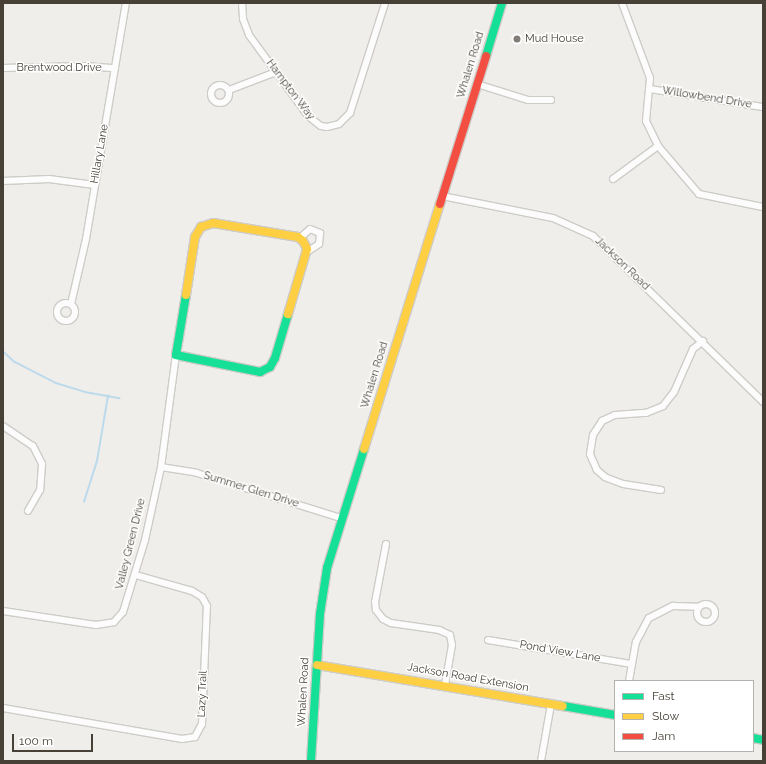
<!DOCTYPE html>
<style>
body{margin:0}
#map{position:relative;width:766px;height:764px;overflow:hidden;background:#f0eeeb;font-family:Raleway,sans-serif}
div>[style]{position:absolute}
.stream>*{height:1.5px;margin:-0.75px;padding:0 0.75px;transform-origin:0.75px;border-radius:0.75px;background:#bddaec}
.roads{filter:drop-shadow(1px 0 #ceccc8) drop-shadow(-1px 0 #ceccc8) drop-shadow(0 1px #ceccc8) drop-shadow(0 -1px #ceccc8)}
.street>*{height:6px;margin:-3px;padding:0 3px;transform-origin:3px;border-radius:3px;background:#fdfcfc}
.street>.ring{margin:-3px;padding:0;box-sizing:content-box;background:none;border:6px solid #fdfcfc;border-radius:50%}
.fast>*{height:8px;margin:-4px;padding:0 4px;transform-origin:4px;border-radius:4px;background:#16e098}
.slow>*{height:8px;margin:-4px;padding:0 4px;transform-origin:4px;border-radius:4px;background:#ffcf43}
.jam>*{height:8px;margin:-4px;padding:0 4px;transform-origin:4px;border-radius:4px;background:#f24e42}
.dots>*{width:11px;height:11px;translate:-50% -50%;box-sizing:border-box;border:2px solid #fff;border-radius:50%}
span{translate:-50% -50%;white-space:nowrap;text-align:center;line-height:1.15;-webkit-text-stroke:3px #fff;paint-order:stroke}
.poi-label{font-size:11px;color:#464037}
.left{translate:0 -50%;text-align:left}
.street-label{font-size:11px;color:#464037}
.frame{position:absolute;inset:0;border:4px solid #464037;pointer-events:none}
.legend{position:absolute;left:614px;top:680px;width:140px;height:72px;box-sizing:border-box;background:#fff;border:1px solid #b5b3af;margin:0;padding:5px 7px;list-style:none;font-size:12px;color:#464037}
.legend li{display:flex;align-items:center;gap:8px;height:20px}
.legend b{width:20px;border:1px solid #b5b3af}
.scale{position:absolute;left:12px;top:734px;width:81px;height:18px;box-sizing:border-box;border:2px solid #464037;border-top:0;padding-left:5px;font-size:12px;line-height:14px;white-space:nowrap;color:#464037;-webkit-text-stroke:3px #fff;paint-order:stroke}
</style>
<div id="map">
<div class="stream">
<div style="left:3px;top:351px;width:16px;rotate:43deg"></div>
<div style="left:15px;top:362px;width:46px;rotate:27.1deg"></div>
<div style="left:56px;top:383px;width:30px;rotate:17deg"></div>
<div style="left:85px;top:392px;width:35px;rotate:10deg"></div>
<div style="left:84px;top:502px;width:43px;rotate:-72.4deg"></div>
<div style="left:97px;top:461px;width:66px;rotate:-80.4deg"></div>
</div>
<div class="roads">
<div class="street">
<div style="left:242px;top:3px;width:16px;rotate:86deg"></div>
<div style="left:243px;top:19px;width:17px;rotate:69deg"></div>
<div style="left:249px;top:35px;width:100px;rotate:53.9deg"></div>
<div style="left:308px;top:116px;width:16px;rotate:38deg"></div>
<div style="left:321px;top:126px;width:6px;rotate:9deg"></div>
<div style="left:327px;top:127px;width:12px;rotate:-14deg"></div>
<div style="left:339px;top:124px;width:16px;rotate:-45deg"></div>
<div style="left:350px;top:113px;width:115px;rotate:-72.3deg"></div>
<div style="left:622px;top:3px;width:80px;rotate:69.5deg"></div>
<div style="left:650px;top:78px;width:43px;rotate:95.3deg"></div>
<div style="left:646px;top:121px;width:28px;rotate:64deg"></div>
<div style="left:658px;top:146px;width:63px;rotate:49.5deg"></div>
<div style="left:699px;top:194px;width:65px;rotate:11.5deg"></div>
<div style="left:3px;top:68px;width:81px;rotate:-1.4deg"></div>
<div style="left:84px;top:66px;width:31px;rotate:4deg"></div>
<div style="left:477px;top:84px;width:53px;rotate:17.4deg"></div>
<div style="left:528px;top:100px;width:23px"></div>
<div class="ring" style="left:211px;top:85px;width:12px;height:12px"></div>
<div style="left:650px;top:89px;width:114px;rotate:9.1deg"></div>
<div style="left:229px;top:90px;width:50px;rotate:-21deg"></div>
<div style="left:613px;top:179px;width:56px;rotate:-36.3deg"></div>
<div style="left:3px;top:181px;width:46px;rotate:-2.5deg"></div>
<div style="left:49px;top:179px;width:46px;rotate:7.4deg"></div>
<div style="left:442px;top:196px;width:113px;rotate:11.2deg"></div>
<div style="left:553px;top:218px;width:44px;rotate:24.2deg"></div>
<div style="left:593px;top:236px;width:238px;rotate:44.3deg"></div>
<div style="left:300px;top:238px;width:13px;rotate:-42deg"></div>
<div style="left:310px;top:229px;width:11px;rotate:22deg"></div>
<div style="left:320px;top:233px;width:11px;rotate:95deg"></div>
<div style="left:319px;top:244px;width:14px;rotate:146deg"></div>
<div class="ring" style="left:57px;top:303px;width:12px;height:12px"></div>
<div style="left:71px;top:304px;width:67px;rotate:-77deg"></div>
<div style="left:86px;top:239px;width:239px;rotate:-80.4deg"></div>
<div style="left:3px;top:426px;width:36px;rotate:34deg"></div>
<div style="left:33px;top:446px;width:20px;rotate:63deg"></div>
<div style="left:42px;top:464px;width:26px;rotate:94deg"></div>
<div style="left:40px;top:490px;width:24px;rotate:120deg"></div>
<div style="left:161px;top:467px;width:36px;rotate:9deg"></div>
<div style="left:197px;top:473px;width:151px;rotate:17.4deg"></div>
<div style="left:661px;top:490px;width:38px;rotate:-171deg"></div>
<div style="left:623px;top:484px;width:19px;rotate:-159deg"></div>
<div style="left:605px;top:477px;width:11px;rotate:-139deg"></div>
<div style="left:597px;top:470px;width:17px;rotate:-114deg"></div>
<div style="left:590px;top:454px;width:19px;rotate:-81deg"></div>
<div style="left:593px;top:435px;width:17px;rotate:-57deg"></div>
<div style="left:602px;top:421px;width:14px;rotate:-25deg"></div>
<div style="left:615px;top:415px;width:31px;rotate:-4deg"></div>
<div style="left:646px;top:413px;width:18px;rotate:-22deg"></div>
<div style="left:663px;top:406px;width:18px;rotate:-52deg"></div>
<div style="left:674px;top:392px;width:47px;rotate:-66.2deg"></div>
<div style="left:693px;top:349px;width:13px;rotate:-39deg"></div>
<div style="left:386px;top:544px;width:59px;rotate:100.7deg"></div>
<div style="left:375px;top:602px;width:8px;rotate:83deg"></div>
<div style="left:376px;top:610px;width:11px;rotate:52deg"></div>
<div style="left:383px;top:619px;width:9px;rotate:27deg"></div>
<div style="left:391px;top:623px;width:49px;rotate:8.3deg"></div>
<div style="left:439px;top:630px;width:12px;rotate:24deg"></div>
<div style="left:450px;top:635px;width:10px;rotate:79deg"></div>
<div style="left:452px;top:645px;width:41px;rotate:99.9deg"></div>
<div class="ring" style="left:697px;top:604px;width:12px;height:12px"></div>
<div style="left:3px;top:611px;width:94px;rotate:8.6deg"></div>
<div style="left:96px;top:625px;width:18px;rotate:-9deg"></div>
<div style="left:114px;top:622px;width:13px;rotate:-48deg"></div>
<div style="left:123px;top:612px;width:75px;rotate:-73deg"></div>
<div style="left:145px;top:540px;width:75px;rotate:-77.6deg"></div>
<div style="left:161px;top:467px;width:113px;rotate:-82.4deg"></div>
<div style="left:488px;top:640px;width:146px;rotate:9.5deg"></div>
<div style="left:629px;top:681px;width:40px;rotate:-80deg"></div>
<div style="left:636px;top:642px;width:27px;rotate:-62deg"></div>
<div style="left:649px;top:618px;width:27px;rotate:-27deg"></div>
<div style="left:673px;top:606px;width:25px;rotate:2deg"></div>
<div style="left:3px;top:708px;width:182px;rotate:9.8deg"></div>
<div style="left:182px;top:739px;width:13px;rotate:-9deg"></div>
<div style="left:195px;top:737px;width:15px;rotate:-62deg"></div>
<div style="left:202px;top:724px;width:118px;rotate:-87.6deg"></div>
<div style="left:207px;top:606px;width:10px;rotate:-119deg"></div>
<div style="left:202px;top:597px;width:12px;rotate:-149deg"></div>
<div style="left:192px;top:591px;width:58px;rotate:-164.1deg"></div>
<div style="left:541px;top:761px;width:58px;rotate:-80deg"></div>
</div>
<div class="fast">
<div style="left:486px;top:56px;width:55px;rotate:-73.2deg"></div>
<div style="left:186px;top:295px;width:61px;rotate:99.5deg"></div>
<div style="left:176px;top:355px;width:86px;rotate:11.4deg"></div>
<div style="left:260px;top:372px;width:11px;rotate:-27deg"></div>
<div style="left:270px;top:367px;width:10px;rotate:-61deg"></div>
<div style="left:275px;top:358px;width:46px;rotate:-73.5deg"></div>
<div style="left:563px;top:706px;width:53px;rotate:9.8deg"></div>
<div style="left:753px;top:738px;width:10px;rotate:11deg"></div>
<div style="left:311px;top:761px;width:147px;rotate:-86.5deg"></div>
<div style="left:320px;top:614px;width:47px;rotate:-81.3deg"></div>
<div style="left:327px;top:568px;width:125px;rotate:-72.7deg"></div>
</div>
<div class="slow">
<div style="left:213px;top:223px;width:86px;rotate:9.4deg"></div>
<div style="left:298px;top:237px;width:6px;rotate:39deg"></div>
<div style="left:303px;top:241px;width:9px;rotate:63deg"></div>
<div style="left:307px;top:249px;width:68px;rotate:106.3deg"></div>
<div style="left:186px;top:295px;width:59px;rotate:-81.2deg"></div>
<div style="left:195px;top:237px;width:12px;rotate:-59deg"></div>
<div style="left:201px;top:227px;width:13px;rotate:-18deg"></div>
<div style="left:364px;top:449px;width:257px;rotate:-72.8deg"></div>
<div style="left:317px;top:665px;width:249px;rotate:9.5deg"></div>
</div>
<div class="jam">
<div style="left:440px;top:204px;width:155px;rotate:-72.7deg"></div>
</div>
</div>
<div class="dots">
<div style="left:517px;top:39px;background:#827d76"></div>
</div>
<div class="poi-label">
<span class="left" style="left:525px;top:39px">Mud House</span>
</div>
<div class="street-label">
<span style="left:471px;top:65px;rotate:-73deg">Whalen Road</span>
<span style="left:59px;top:68px">Brentwood Drive</span>
<span style="left:290px;top:90px;rotate:53deg">Hampton Way</span>
<span style="left:707px;top:98px;rotate:9deg">Willowbend Drive</span>
<span style="left:100px;top:154px;rotate:-80deg">Hillary Lane</span>
<span style="left:622px;top:264px;rotate:44deg">Jackson Road</span>
<span style="left:375px;top:375px;rotate:-73deg">Whalen Road</span>
<span style="left:251px;top:490px;rotate:17deg">Summer Glen Drive</span>
<span style="left:131px;top:544px;rotate:-76deg">Valley Green Drive</span>
<span style="left:560px;top:652px;rotate:10deg">Pond View Lane</span>
<span style="left:468px;top:678px;rotate:10deg">Jackson Road Extension</span>
<span style="left:304px;top:692px;rotate:-87deg">Whalen Road</span>
<span style="left:203px;top:694px;rotate:-88deg">Lazy Trail</span>
</div>
<div class="frame"></div>
<ul class="legend">
<li><b style="height:5px;background:#16e098"></b>Fast</li>
<li><b style="height:5px;background:#ffcf43"></b>Slow</li>
<li><b style="height:5px;background:#f24e42"></b>Jam</li>
</ul>
<div class="scale">100 m</div>
</div>
